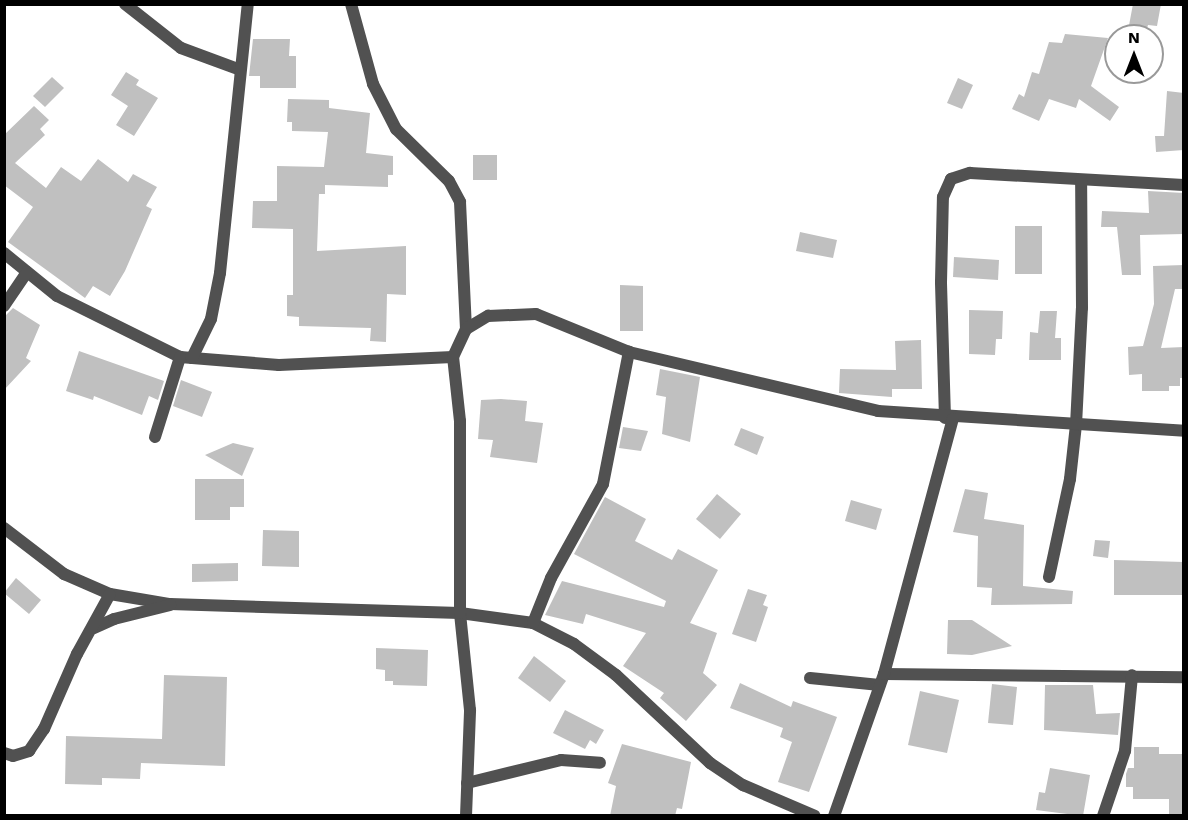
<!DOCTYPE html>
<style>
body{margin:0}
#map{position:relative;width:1188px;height:820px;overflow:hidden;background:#fff;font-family:"Work Sans",sans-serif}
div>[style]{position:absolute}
.building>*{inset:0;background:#c0c0c0}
.minor>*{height:12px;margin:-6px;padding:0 6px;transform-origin:6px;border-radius:6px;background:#515151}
span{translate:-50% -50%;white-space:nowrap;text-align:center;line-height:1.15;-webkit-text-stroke:4.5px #fff;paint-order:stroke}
.frame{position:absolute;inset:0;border:6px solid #000;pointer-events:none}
.north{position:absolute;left:1104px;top:24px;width:60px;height:60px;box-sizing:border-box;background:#fff;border:2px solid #999;border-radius:50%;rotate:0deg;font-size:16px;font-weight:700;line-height:24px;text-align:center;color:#000}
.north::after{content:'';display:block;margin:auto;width:21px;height:27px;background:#000;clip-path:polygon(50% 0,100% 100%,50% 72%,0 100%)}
</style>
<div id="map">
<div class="building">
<div style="clip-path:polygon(1133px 4px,1161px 4px,1157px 26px,1148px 25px,1145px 36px,1127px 36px)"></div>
<div style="clip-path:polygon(1065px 34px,1108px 38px,1091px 86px,1119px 107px,1110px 121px,1079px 99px,1076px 108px,1049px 99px,1039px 121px,1012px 109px,1019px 94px,1024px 97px,1032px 72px,1039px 74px,1049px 42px,1062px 43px)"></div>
<div style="clip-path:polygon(253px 39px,290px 39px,289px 56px,296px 56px,296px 88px,260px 88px,260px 76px,249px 76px)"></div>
<div style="clip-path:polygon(126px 72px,139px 80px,136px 85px,158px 98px,134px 136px,116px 125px,128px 106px,111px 95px)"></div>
<div style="clip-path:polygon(52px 77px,64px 88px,45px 107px,33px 96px)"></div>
<div style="clip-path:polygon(958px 78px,973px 85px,962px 109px,947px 103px)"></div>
<div style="clip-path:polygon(1167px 91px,1184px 93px,1184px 150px,1156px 152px,1155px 136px,1164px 136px)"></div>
<div style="clip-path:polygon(288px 99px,329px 100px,329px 108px,370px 113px,366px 153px,393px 156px,393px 175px,388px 175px,388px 187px,325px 185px,325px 194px,319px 194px,317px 251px,406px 246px,406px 295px,387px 294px,386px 342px,370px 341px,371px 328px,299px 326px,299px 317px,287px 316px,287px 295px,293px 295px,293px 229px,252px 228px,253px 201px,277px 201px,277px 166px,324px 167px,328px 132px,292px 131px,292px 122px,287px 122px)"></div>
<div style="clip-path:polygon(34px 106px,49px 120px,40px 129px,45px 135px,15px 163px,46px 188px,61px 167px,81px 181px,98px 159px,128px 182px,133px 174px,157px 187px,146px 206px,152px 209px,125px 271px,110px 296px,93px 286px,85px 298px,8px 242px,33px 207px,4px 185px,4px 135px)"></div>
<div style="clip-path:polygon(473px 155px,497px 155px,497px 180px,473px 180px)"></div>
<div style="clip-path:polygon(1148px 191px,1184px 193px,1184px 234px,1140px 235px,1141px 275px,1122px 275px,1117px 227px,1101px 227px,1102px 211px,1149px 213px)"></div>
<div style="clip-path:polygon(1015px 226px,1042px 226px,1042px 274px,1015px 274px)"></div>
<div style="clip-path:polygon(800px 232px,837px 240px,833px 258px,796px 251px)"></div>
<div style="clip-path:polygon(954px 257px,999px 260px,998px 280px,953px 277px)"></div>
<div style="clip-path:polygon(1184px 265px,1184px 289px,1175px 289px,1161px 348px,1184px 347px,1184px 378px,1180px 378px,1180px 386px,1169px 386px,1169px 391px,1142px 391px,1142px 374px,1129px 375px,1128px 347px,1143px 346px,1154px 304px,1153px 266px)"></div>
<div style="clip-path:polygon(620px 285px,643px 286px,643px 331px,620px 331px)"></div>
<div style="clip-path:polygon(13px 308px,40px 325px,26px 358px,31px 361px,4px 390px,4px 317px)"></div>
<div style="clip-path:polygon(969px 310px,1003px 311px,1002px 339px,996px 339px,995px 355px,969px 354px)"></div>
<div style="clip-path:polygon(1040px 311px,1057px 311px,1055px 338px,1061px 338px,1061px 360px,1029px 360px,1030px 332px,1038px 333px)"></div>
<div style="clip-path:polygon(921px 340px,922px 389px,892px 389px,892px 397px,839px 393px,840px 369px,896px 370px,895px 341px)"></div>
<div style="clip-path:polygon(79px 351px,164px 381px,158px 400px,149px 396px,142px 415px,94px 396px,93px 400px,66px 391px)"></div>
<div style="clip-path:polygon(660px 369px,700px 377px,690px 442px,662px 434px,666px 397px,656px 395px)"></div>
<div style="clip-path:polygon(181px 380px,212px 392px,202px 417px,173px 406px)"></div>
<div style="clip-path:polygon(501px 399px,527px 401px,525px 421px,543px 423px,537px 463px,490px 457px,493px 440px,478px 439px,481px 400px)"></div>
<div style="clip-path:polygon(623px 427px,648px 431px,641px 451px,619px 448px)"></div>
<div style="clip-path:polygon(741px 428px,764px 437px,757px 455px,734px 445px)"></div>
<div style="clip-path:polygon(233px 443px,254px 448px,242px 476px,205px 455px)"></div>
<div style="clip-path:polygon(195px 479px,244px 479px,244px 507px,230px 507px,230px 520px,195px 520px)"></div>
<div style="clip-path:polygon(965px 489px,988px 493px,984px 519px,1024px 525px,1023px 586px,1073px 591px,1072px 604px,991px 605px,992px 588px,977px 587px,978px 536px,953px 532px)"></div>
<div style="clip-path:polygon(717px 494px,741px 514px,720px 539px,696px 519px)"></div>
<div style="clip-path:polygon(605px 497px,646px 519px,635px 541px,672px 560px,678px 549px,718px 570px,690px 623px,717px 633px,703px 673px,717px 685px,686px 721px,660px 698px,664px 693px,623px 666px,646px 633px,586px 614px,583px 624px,545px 615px,562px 581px,664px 607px,666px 601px,574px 554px)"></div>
<div style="clip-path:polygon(851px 500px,882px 509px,876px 530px,845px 521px)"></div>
<div style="clip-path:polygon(263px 530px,299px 531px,299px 567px,262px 566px)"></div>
<div style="clip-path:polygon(1095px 540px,1110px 541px,1108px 558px,1093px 556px)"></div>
<div style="clip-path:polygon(1114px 560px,1184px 562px,1184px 595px,1114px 595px)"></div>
<div style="clip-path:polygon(238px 563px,238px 581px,192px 582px,192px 564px)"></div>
<div style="clip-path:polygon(16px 578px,41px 600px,29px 614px,4px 593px)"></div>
<div style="clip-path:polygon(748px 589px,767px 595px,763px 605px,768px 607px,756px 642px,732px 634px)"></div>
<div style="clip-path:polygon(948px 620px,972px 620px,1012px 646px,972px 655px,947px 654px)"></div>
<div style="clip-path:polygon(376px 648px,428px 650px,427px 686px,393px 685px,393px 681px,385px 681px,385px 670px,376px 669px)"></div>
<div style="clip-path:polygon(534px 656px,566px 681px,550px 702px,518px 678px)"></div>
<div style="clip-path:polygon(164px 675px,227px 677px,225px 766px,141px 763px,140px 779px,102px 778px,102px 785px,65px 784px,66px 736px,162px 739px)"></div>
<div style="clip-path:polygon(740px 683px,791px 707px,793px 701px,837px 717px,809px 792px,778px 782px,792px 742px,780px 737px,783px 728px,730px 708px)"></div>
<div style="clip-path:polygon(992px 684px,1017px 687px,1013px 725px,988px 723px)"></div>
<div style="clip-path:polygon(1045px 685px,1093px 685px,1096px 714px,1120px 713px,1118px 735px,1044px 730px)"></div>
<div style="clip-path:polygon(920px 691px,959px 700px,947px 753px,908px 745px)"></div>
<div style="clip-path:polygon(565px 710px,604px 730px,596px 744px,590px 740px,585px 749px,553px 733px)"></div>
<div style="clip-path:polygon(622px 744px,691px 762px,682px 809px,677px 808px,675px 816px,610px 816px,616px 786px,608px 783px)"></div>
<div style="clip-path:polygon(1134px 747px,1159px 747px,1159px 754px,1184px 754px,1184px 816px,1169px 816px,1169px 799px,1133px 799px,1133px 787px,1126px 787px,1126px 774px,1128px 768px,1134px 768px)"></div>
<div style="clip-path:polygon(1050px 768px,1090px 775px,1083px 816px,1036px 810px,1039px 792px,1045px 793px)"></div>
</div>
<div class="minor">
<div style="left:125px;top:4px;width:71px;rotate:38.2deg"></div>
<div style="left:181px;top:48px;width:61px;rotate:20.2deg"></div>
<div style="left:351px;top:4px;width:83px;rotate:74.6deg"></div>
<div style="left:373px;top:84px;width:51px;rotate:62.9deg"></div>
<div style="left:396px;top:129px;width:74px;rotate:44.5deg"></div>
<div style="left:449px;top:181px;width:24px;rotate:62deg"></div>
<div style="left:460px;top:202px;width:127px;rotate:87.3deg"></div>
<div style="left:4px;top:253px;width:68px;rotate:39.1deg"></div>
<div style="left:57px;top:296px;width:137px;rotate:26.4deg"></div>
<div style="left:180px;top:357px;width:99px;rotate:4.6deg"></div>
<div style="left:279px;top:365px;width:174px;rotate:-2.6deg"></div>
<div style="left:4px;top:306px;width:41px;rotate:-55.9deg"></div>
<div style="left:192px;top:358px;width:43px;rotate:-64deg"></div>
<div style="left:211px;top:319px;width:47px;rotate:-78.9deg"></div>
<div style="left:220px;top:273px;width:270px;rotate:-84.1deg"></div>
<div style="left:945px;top:418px;width:136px;rotate:-91.7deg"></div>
<div style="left:941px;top:282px;width:85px;rotate:-88.7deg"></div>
<div style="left:943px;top:197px;width:20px;rotate:-66deg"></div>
<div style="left:951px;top:179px;width:20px;rotate:-18deg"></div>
<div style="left:970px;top:173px;width:214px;rotate:3.2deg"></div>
<div style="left:155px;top:437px;width:84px;rotate:-72.6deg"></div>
<div style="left:4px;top:528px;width:76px;rotate:37.5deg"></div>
<div style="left:64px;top:574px;width:50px;rotate:23.5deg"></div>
<div style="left:110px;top:594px;width:61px;rotate:9.5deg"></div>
<div style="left:170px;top:604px;width:290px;rotate:1.8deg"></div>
<div style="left:460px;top:613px;width:74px;rotate:7.8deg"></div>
<div style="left:533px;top:623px;width:46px;rotate:27.1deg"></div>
<div style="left:574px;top:644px;width:52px;rotate:36.4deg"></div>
<div style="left:616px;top:675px;width:129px;rotate:43.1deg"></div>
<div style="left:710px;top:763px;width:40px;rotate:34deg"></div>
<div style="left:743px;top:785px;width:78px;rotate:23.3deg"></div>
<div style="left:1049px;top:577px;width:100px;rotate:-77.9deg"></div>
<div style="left:1070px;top:479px;width:54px;rotate:-83.7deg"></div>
<div style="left:1076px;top:425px;width:117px;rotate:-87.1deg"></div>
<div style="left:1082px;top:308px;width:128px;rotate:-90.4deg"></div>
<div style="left:533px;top:623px;width:48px;rotate:-68.2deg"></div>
<div style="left:551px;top:578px;width:107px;rotate:-61deg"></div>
<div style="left:603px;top:484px;width:135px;rotate:-78.9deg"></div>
<div style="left:94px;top:628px;width:22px;rotate:-24deg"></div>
<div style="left:114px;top:619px;width:58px;rotate:-14deg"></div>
<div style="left:884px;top:674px;width:300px;rotate:0.6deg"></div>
<div style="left:810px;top:678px;width:70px;rotate:5.7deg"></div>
<div style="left:4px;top:753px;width:9px;rotate:18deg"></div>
<div style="left:13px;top:756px;width:17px;rotate:-17deg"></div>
<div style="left:29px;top:751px;width:27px;rotate:-56deg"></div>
<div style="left:44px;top:729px;width:82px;rotate:-66.3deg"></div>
<div style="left:77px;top:654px;width:68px;rotate:-61.2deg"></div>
<div style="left:467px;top:783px;width:97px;rotate:-13.7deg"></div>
<div style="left:561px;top:760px;width:39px;rotate:4deg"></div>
<div style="left:466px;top:816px;width:106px;rotate:-87.8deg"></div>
<div style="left:470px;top:710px;width:98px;rotate:-95.9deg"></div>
<div style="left:460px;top:613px;width:192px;rotate:-90deg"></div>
<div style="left:460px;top:421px;width:64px;rotate:-96.2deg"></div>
<div style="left:453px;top:357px;width:31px;rotate:-65deg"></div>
<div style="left:466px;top:329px;width:26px;rotate:-31deg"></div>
<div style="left:488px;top:316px;width:48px;rotate:-2.4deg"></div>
<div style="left:536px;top:314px;width:100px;rotate:22.2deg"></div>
<div style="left:629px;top:352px;width:256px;rotate:13.3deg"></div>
<div style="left:878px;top:411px;width:307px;rotate:3.7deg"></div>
<div style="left:834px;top:816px;width:151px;rotate:-70.6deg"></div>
<div style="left:884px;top:674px;width:264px;rotate:-74.9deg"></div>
<div style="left:1103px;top:816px;width:69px;rotate:-71.3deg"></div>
<div style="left:1125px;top:751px;width:76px;rotate:-84.7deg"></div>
</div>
<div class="frame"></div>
<div class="north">N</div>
</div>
